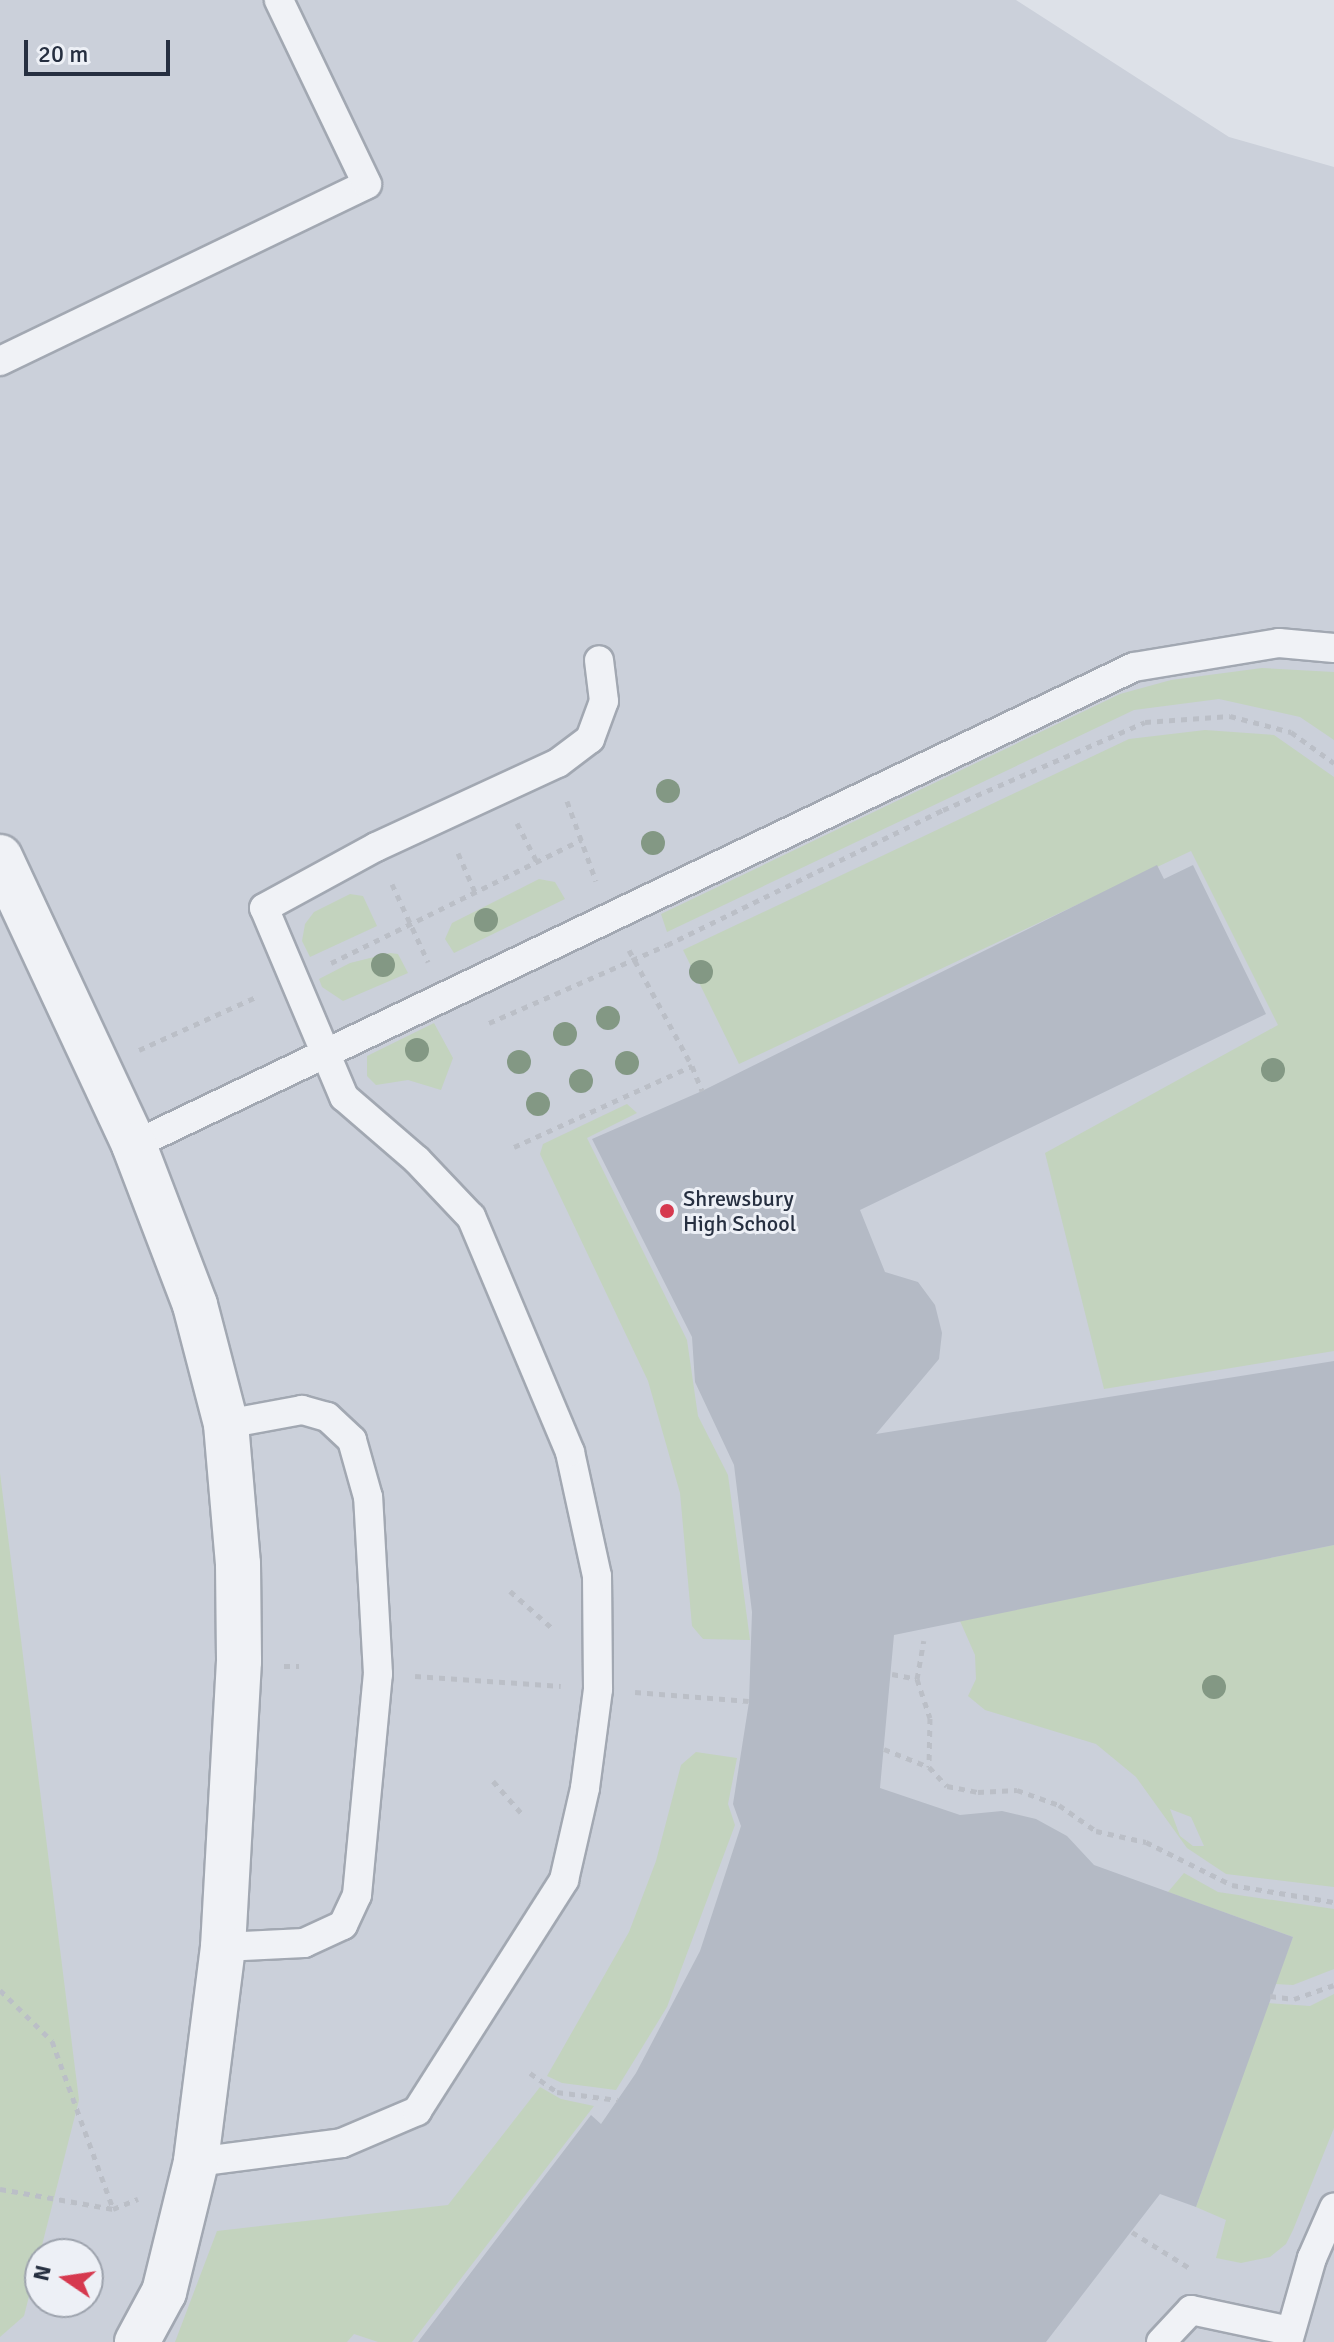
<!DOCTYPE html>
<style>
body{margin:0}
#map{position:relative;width:1334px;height:2342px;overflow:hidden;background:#dde1e8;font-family:Signika,sans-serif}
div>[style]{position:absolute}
.built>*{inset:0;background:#cbd0da}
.green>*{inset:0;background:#c3d3be}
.building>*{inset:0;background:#b4bac5}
.path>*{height:5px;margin-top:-2.5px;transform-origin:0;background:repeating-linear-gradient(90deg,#bbbfc7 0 6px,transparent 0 12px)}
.roads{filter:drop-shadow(2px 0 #a2a8b2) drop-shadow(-2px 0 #a2a8b2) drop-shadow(0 2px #a2a8b2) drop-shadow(0 -2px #a2a8b2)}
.service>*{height:28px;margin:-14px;padding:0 14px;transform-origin:14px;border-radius:14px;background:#f0f2f6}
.minor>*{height:44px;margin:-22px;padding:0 22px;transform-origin:22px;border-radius:22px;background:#f0f2f6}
.trees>*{width:24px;height:24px;margin:-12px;border-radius:50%;background:#839884}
.dots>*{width:22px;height:22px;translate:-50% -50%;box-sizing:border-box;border:4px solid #edf0f6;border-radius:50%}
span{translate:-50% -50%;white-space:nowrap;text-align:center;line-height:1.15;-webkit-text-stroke:6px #edf0f6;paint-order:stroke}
.poi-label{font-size:22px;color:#262f40}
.left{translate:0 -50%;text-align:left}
.north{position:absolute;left:24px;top:2238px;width:80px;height:80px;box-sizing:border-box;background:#edf0f6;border:2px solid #9da3ad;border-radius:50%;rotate:283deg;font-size:22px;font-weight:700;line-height:32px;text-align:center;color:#262f40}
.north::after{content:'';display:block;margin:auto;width:28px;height:36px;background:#d6394f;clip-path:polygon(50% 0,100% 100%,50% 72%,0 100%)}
.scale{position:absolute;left:24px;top:40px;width:146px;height:36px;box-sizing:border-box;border:4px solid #262f40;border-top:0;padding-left:10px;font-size:24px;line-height:28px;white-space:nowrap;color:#262f40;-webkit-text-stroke:6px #edf0f6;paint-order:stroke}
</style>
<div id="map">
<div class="built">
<div style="clip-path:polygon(evenodd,0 0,1016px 0,1229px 137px,1334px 167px,1334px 2342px,0 2342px,0 0,40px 2254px,88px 2254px,88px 2302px,40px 2302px,40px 2254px)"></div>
</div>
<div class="green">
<div style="clip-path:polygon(1262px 668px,1334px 672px,1334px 740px,1300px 717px,1219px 699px,1134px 710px,667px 932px,661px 914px,1120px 694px,1171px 680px)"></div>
<div style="clip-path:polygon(1205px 730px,1274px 735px,1334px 777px,1334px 1351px,1104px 1389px,1045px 1153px,1278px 1025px,1191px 851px,739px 1064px,683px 950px,1129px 739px)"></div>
<div style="clip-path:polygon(539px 879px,555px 882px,565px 899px,454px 953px,445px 939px,452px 923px)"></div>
<div style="clip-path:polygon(350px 894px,363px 896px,377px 926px,310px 957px,302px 941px,305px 924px,314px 912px)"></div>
<div style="clip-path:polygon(390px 953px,398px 954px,408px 973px,343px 1001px,322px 987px,319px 979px,350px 963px)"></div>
<div style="clip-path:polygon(434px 1023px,453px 1058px,441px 1090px,408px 1080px,376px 1085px,367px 1076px,367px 1056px)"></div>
<div style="clip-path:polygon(627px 1104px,637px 1113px,587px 1138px,687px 1340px,698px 1416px,728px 1475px,750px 1640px,703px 1639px,692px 1626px,680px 1493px,648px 1381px,540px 1154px,543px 1144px)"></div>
<div style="clip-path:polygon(0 1473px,79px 2100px,24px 2316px,0 2337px)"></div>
<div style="clip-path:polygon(evenodd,1334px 1545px,1334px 1887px,1226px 1874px,1187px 1848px,1136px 1777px,1096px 1744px,985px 1710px,968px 1696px,976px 1679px,975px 1655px,960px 1621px,1334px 1545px,1170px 1809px,1191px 1817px,1204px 1846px,1193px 1846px,1180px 1836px,1170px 1809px)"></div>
<div style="clip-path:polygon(696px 1752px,737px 1758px,728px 1804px,735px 1825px,667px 2007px,616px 2090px,562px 2083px,547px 2076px,629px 1932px,656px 1861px,681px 1765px)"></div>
<div style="clip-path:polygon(1184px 1873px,1218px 1892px,1334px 1909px,1334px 1969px,1293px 1985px,1275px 1984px,1293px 1937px,1168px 1892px)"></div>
<div style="clip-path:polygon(1334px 1994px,1334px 2128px,1293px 2230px,1286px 2244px,1270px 2257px,1241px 2263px,1216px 2258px,1226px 2220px,1196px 2207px,1268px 2003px,1310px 2006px)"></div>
<div style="clip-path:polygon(540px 2087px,561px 2099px,594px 2106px,412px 2342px,378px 2342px,354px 2334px,347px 2342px,175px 2342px,217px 2231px,448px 2205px)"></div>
</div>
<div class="building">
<div style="clip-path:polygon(1157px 865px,1164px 879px,1193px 865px,1266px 1014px,860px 1210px,885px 1272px,918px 1282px,935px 1305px,942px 1333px,939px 1359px,876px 1434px,1334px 1361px,1334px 1545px,894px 1635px,880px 1788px,960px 1815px,1002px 1811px,1036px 1819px,1067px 1836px,1094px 1865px,1293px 1937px,1196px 2207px,1160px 2194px,1046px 2342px,418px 2342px,591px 2115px,601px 2124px,636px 2073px,700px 1951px,741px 1826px,733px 1804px,749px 1702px,752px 1612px,734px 1465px,695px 1382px,692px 1337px,592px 1139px,702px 1091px)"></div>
</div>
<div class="path">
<div style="left:567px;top:801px;width:85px;rotate:70.1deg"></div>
<div style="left:517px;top:823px;width:44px;rotate:62.9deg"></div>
<div style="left:458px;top:853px;width:43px;rotate:66.4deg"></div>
<div style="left:392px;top:884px;width:86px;rotate:65.2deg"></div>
<div style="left:629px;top:950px;width:132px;rotate:61.5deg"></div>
<div style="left:331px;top:963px;width:279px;rotate:-26.2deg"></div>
<div style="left:489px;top:1023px;width:194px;rotate:-23.7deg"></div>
<div style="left:667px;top:945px;width:307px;rotate:-26.1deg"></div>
<div style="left:943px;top:810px;width:220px;rotate:-23.5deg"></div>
<div style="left:1145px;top:722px;width:85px;rotate:-4deg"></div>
<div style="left:1230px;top:716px;width:63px;rotate:14.7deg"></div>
<div style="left:1291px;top:732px;width:53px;rotate:35.8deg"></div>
<div style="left:139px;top:1050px;width:131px;rotate:-24.4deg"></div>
<div style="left:514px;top:1147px;width:196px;rotate:-24.5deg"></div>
<div style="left:692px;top:1066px;width:27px;rotate:68deg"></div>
<div style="left:510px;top:1591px;width:55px;rotate:41.3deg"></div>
<div style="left:284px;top:1666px;width:15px"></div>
<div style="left:892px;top:1674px;width:25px;rotate:11deg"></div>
<div style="left:917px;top:1679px;width:41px;rotate:71.6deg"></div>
<div style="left:930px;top:1718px;width:49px;rotate:91.2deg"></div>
<div style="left:415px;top:1676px;width:146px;rotate:3.9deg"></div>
<div style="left:917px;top:1679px;width:39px;rotate:-80deg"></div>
<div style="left:635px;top:1692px;width:114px;rotate:4.5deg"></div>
<div style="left:884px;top:1749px;width:48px;rotate:21.8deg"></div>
<div style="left:929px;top:1767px;width:26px;rotate:47deg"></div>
<div style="left:947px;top:1786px;width:32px;rotate:11deg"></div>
<div style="left:978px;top:1792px;width:39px;rotate:-3deg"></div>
<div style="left:1017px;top:1790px;width:45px;rotate:19.7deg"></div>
<div style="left:1059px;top:1805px;width:45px;rotate:35.1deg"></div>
<div style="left:1096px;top:1831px;width:51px;rotate:12.4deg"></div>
<div style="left:1146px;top:1842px;width:96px;rotate:26.6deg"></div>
<div style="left:1232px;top:1885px;width:103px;rotate:9.5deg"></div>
<div style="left:493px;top:1781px;width:45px;rotate:48.6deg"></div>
<div style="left:0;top:1990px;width:73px;rotate:44.4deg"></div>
<div style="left:52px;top:2041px;width:179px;rotate:70deg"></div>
<div style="left:1270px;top:1996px;width:24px;rotate:7deg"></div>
<div style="left:1294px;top:1999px;width:42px;rotate:-19.3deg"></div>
<div style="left:530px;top:2073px;width:33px;rotate:35deg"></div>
<div style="left:557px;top:2092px;width:61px;rotate:7.6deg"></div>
<div style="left:0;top:2189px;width:115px;rotate:10deg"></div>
<div style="left:113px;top:2209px;width:27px;rotate:-22deg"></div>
<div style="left:1132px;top:2232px;width:70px;rotate:32.1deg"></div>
</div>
<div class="roads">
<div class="service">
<div style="left:0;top:361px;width:407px;rotate:-25.7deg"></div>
<div style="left:367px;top:184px;width:204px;rotate:-115.6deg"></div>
<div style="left:134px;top:1145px;width:1108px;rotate:-25.55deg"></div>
<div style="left:1134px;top:667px;width:147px;rotate:-9.4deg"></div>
<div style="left:1279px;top:643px;width:55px;rotate:5.2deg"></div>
<div style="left:223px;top:1947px;width:81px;rotate:-2.8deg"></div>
<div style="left:304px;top:1943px;width:43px;rotate:-24.8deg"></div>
<div style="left:343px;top:1925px;width:33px;rotate:-65deg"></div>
<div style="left:357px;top:1895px;width:222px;rotate:-84.6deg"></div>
<div style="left:378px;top:1674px;width:177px;rotate:-93.2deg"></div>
<div style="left:368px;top:1497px;width:59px;rotate:-105.7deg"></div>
<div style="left:352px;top:1440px;width:34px;rotate:-137deg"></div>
<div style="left:327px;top:1417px;width:26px;rotate:-164deg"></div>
<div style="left:302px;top:1410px;width:77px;rotate:169.6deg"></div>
<div style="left:196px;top:2162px;width:147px;rotate:-7.4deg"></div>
<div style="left:342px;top:2143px;width:82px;rotate:-23.1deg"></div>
<div style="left:417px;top:2111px;width:274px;rotate:-57.5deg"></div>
<div style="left:564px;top:1880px;width:94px;rotate:-77.1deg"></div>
<div style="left:585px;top:1788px;width:100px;rotate:-82.5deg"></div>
<div style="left:598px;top:1689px;width:113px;rotate:-90.5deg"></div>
<div style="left:597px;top:1576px;width:127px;rotate:-102.3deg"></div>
<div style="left:570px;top:1452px;width:255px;rotate:-112.8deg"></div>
<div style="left:471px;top:1217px;width:79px;rotate:-133.5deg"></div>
<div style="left:417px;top:1160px;width:96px;rotate:-139.2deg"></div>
<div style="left:344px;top:1097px;width:205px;rotate:-112.9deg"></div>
<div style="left:264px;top:908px;width:128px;rotate:-28.6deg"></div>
<div style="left:376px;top:847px;width:200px;rotate:-24.8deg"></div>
<div style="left:558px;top:763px;width:40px;rotate:-37deg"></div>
<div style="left:590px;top:739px;width:40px;rotate:-69.8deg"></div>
<div style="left:604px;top:701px;width:41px;rotate:-97deg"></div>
<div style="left:1161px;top:2342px;width:44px;rotate:-46.8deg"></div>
<div style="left:1191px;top:2310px;width:101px;rotate:12deg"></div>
<div style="left:1288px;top:2342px;width:87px;rotate:-74.1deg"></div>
<div style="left:1312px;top:2258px;width:55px;rotate:-66.3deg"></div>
</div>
<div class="minor">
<div style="left:0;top:857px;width:318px;rotate:65deg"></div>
<div style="left:134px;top:1145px;width:171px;rotate:69.1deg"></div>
<div style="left:195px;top:1305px;width:123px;rotate:75.4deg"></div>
<div style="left:226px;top:1424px;width:141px;rotate:85.1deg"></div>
<div style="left:238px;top:1564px;width:97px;rotate:89.4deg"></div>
<div style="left:239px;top:1661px;width:286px;rotate:93.2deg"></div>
<div style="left:223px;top:1947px;width:217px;rotate:97.2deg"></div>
<div style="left:196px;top:2162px;width:134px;rotate:103.8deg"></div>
<div style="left:164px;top:2292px;width:57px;rotate:118.4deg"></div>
</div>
</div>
<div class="trees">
<div style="left:668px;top:791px"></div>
<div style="left:653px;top:843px"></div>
<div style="left:486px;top:920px"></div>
<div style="left:383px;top:965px"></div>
<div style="left:701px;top:972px"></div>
<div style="left:608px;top:1018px"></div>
<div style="left:565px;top:1034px"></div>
<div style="left:417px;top:1050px"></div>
<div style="left:519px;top:1062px"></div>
<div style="left:627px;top:1063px"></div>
<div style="left:1273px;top:1070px"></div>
<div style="left:581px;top:1081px"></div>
<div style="left:538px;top:1104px"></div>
<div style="left:1214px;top:1687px"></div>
</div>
<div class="dots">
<div style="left:667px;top:1211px;background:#d6394f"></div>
</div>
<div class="poi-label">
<span class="left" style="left:683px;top:1211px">Shrewsbury<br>High School</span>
</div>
<div class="north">N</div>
<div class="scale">20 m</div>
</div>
